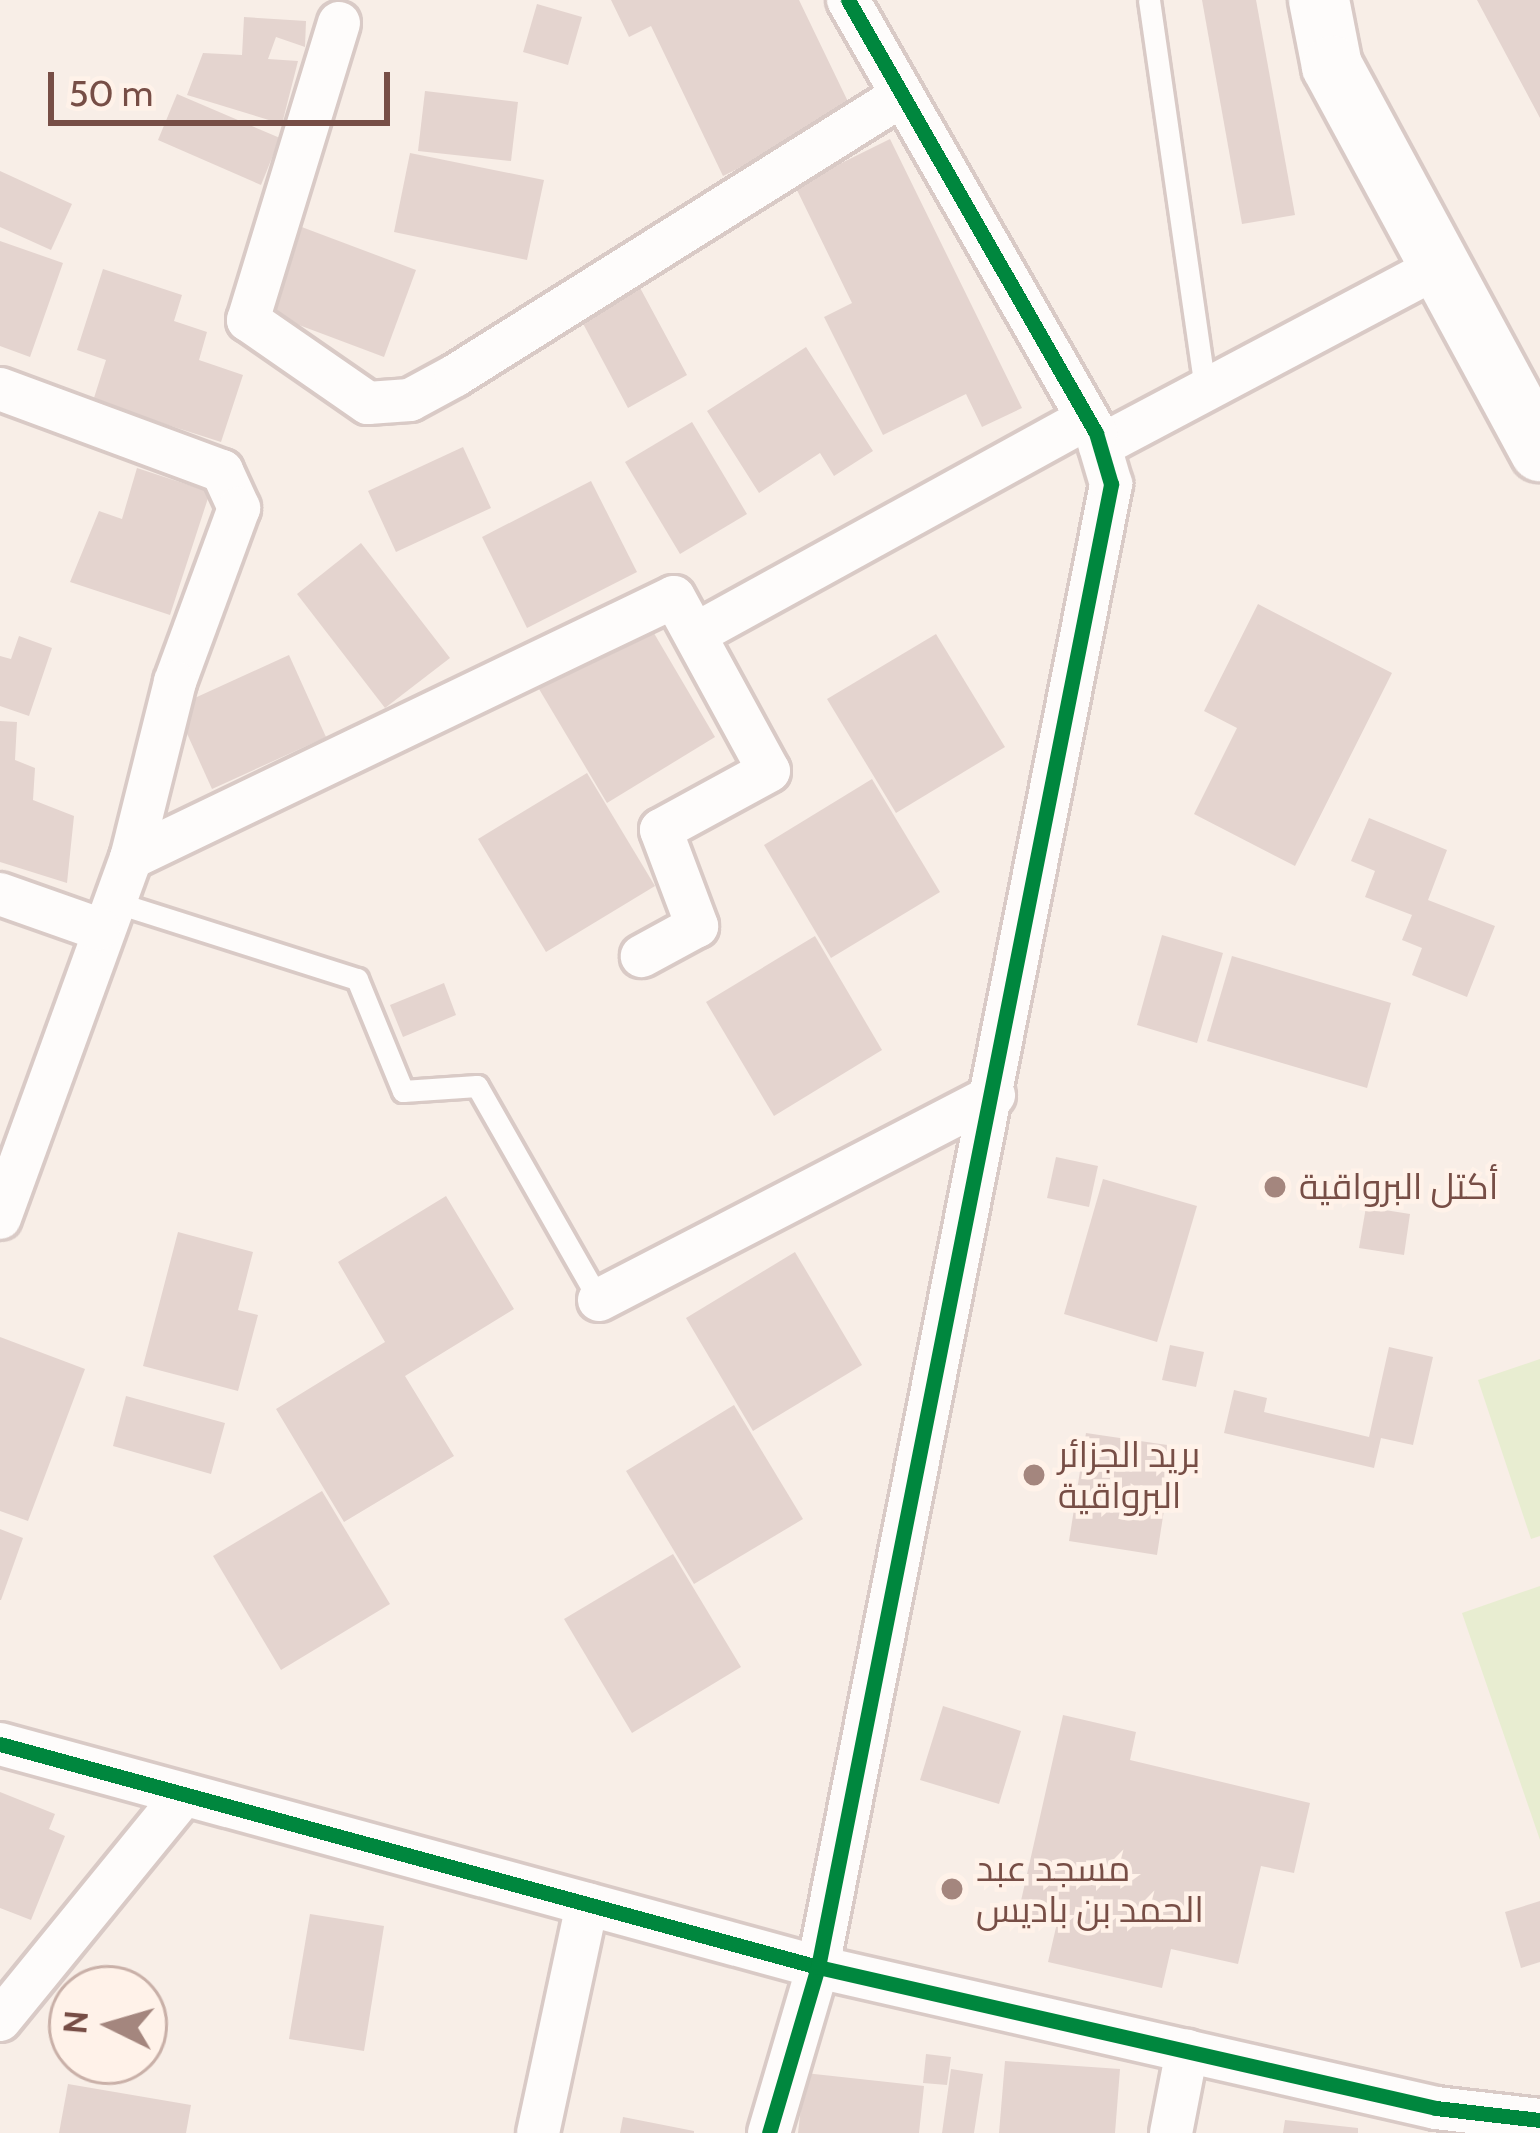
<!DOCTYPE html>
<meta charset="utf-8">
<style>
body{margin:0}
#map{position:relative;width:1540px;height:2133px;overflow:hidden;background:#f8eee7;font-family:Cabin,Cairo,sans-serif}
div>[style]{position:absolute}
.green>*{inset:0;background:#e8edd1}
.building>*{inset:0;background:#e4d4cf}
.roads{filter:drop-shadow(3px 0 #d9cac6) drop-shadow(-3px 0 #d9cac6) drop-shadow(0 3px #d9cac6) drop-shadow(0 -3px #d9cac6)}
.lane>*{height:21px;margin:-10.5px;padding:0 10.5px;transform-origin:10.5px;border-radius:10.5px;background:#fefcfb}
.street>*{height:42px;margin:-21px;padding:0 21px;transform-origin:21px;border-radius:21px;background:#fefcfb}
.secondary>*{height:60px;margin:-30px;padding:0 30px;transform-origin:30px;border-radius:30px;background:#fefcfb}
.cycleway>*{height:15px;margin:-7.5px;padding:0 7.5px;transform-origin:7.5px;border-radius:7.5px;background:#00873e}
.dots>*{width:33px;height:33px;translate:-50% -50%;box-sizing:border-box;border:6px solid #fff2e9;border-radius:50%}
span{translate:-50% -50%;white-space:nowrap;text-align:center;line-height:1.15;-webkit-text-stroke:9px #fff2e9;paint-order:stroke}
.poi-label{font-size:36px;color:#774e46}
.left{translate:0 -50%;text-align:left}
.north{position:absolute;left:48px;top:1965px;width:120px;height:120px;box-sizing:border-box;background:#fff2e9;border:3px solid #c9b0a8;border-radius:50%;rotate:275deg;font-size:33px;font-weight:700;line-height:48px;text-align:center;color:#774e46}
.north::after{content:'';display:block;margin:auto;width:42px;height:54px;background:#a4867e;clip-path:polygon(50% 0,100% 100%,50% 72%,0 100%)}
.scale{position:absolute;left:48px;top:72px;width:342px;height:54px;box-sizing:border-box;border:6px solid #774e46;border-top:0;padding-left:15px;font-size:36px;line-height:42px;white-space:nowrap;color:#774e46;-webkit-text-stroke:9px #fff2e9;paint-order:stroke}
</style>
<div id="map">
<div class="green">
<div style="clip-path:polygon(1540px 1359px,1540px 1536px,1531px 1539px,1478px 1380px)"></div>
<div style="clip-path:polygon(1540px 1586px,1540px 1840px,1462px 1613px)"></div>
</div>
<div class="building">
<div style="clip-path:polygon(611px 0,799px 0,853px 112px,723px 176px,651px 26px,629px 37px)"></div>
<div style="clip-path:polygon(1202px 0,1256px 0,1295px 215px,1242px 224px)"></div>
<div style="clip-path:polygon(1477px 0,1540px 0,1540px 118px)"></div>
<div style="clip-path:polygon(537px 4px,582px 17px,568px 65px,523px 52px)"></div>
<div style="clip-path:polygon(244px 17px,306px 21px,305px 47px,276px 37px,268px 59px,298px 61px,282px 124px,187px 95px,203px 53px,242px 55px)"></div>
<div style="clip-path:polygon(425px 91px,518px 102px,511px 161px,418px 151px)"></div>
<div style="clip-path:polygon(177px 94px,280px 138px,261px 185px,158px 140px)"></div>
<div style="clip-path:polygon(890px 139px,1022px 408px,982px 427px,966px 394px,883px 435px,824px 317px,852px 303px,795px 186px)"></div>
<div style="clip-path:polygon(410px 153px,544px 180px,527px 260px,394px 232px)"></div>
<div style="clip-path:polygon(0 171px,72px 204px,51px 250px,0 227px)"></div>
<div style="clip-path:polygon(299px 226px,416px 270px,384px 357px,267px 313px)"></div>
<div style="clip-path:polygon(0 241px,63px 263px,30px 357px,0 346px)"></div>
<div style="clip-path:polygon(103px 269px,182px 295px,174px 321px,207px 332px,199px 360px,243px 375px,221px 442px,93px 401px,106px 360px,77px 350px)"></div>
<div style="clip-path:polygon(638px 284px,687px 375px,628px 408px,579px 316px)"></div>
<div style="clip-path:polygon(806px 347px,873px 451px,834px 476px,820px 453px,759px 493px,707px 411px)"></div>
<div style="clip-path:polygon(692px 422px,747px 514px,680px 554px,625px 462px)"></div>
<div style="clip-path:polygon(463px 447px,491px 508px,396px 552px,368px 491px)"></div>
<div style="clip-path:polygon(137px 468px,210px 492px,170px 615px,70px 582px,99px 511px,122px 519px)"></div>
<div style="clip-path:polygon(591px 481px,637px 572px,527px 628px,482px 537px)"></div>
<div style="clip-path:polygon(361px 543px,450px 658px,385px 708px,297px 594px)"></div>
<div style="clip-path:polygon(1258px 604px,1392px 673px,1295px 866px,1194px 814px,1237px 728px,1204px 711px)"></div>
<div style="clip-path:polygon(648px 623px,715px 737px,607px 803px,539px 689px)"></div>
<div style="clip-path:polygon(936px 634px,1005px 747px,896px 813px,827px 699px)"></div>
<div style="clip-path:polygon(19px 636px,52px 648px,29px 716px,0 706px,0 656px,11px 659px)"></div>
<div style="clip-path:polygon(289px 655px,326px 737px,212px 789px,175px 707px)"></div>
<div style="clip-path:polygon(0 721px,17px 722px,15px 760px,35px 768px,33px 800px,74px 816px,67px 883px,0 862px)"></div>
<div style="clip-path:polygon(587px 773px,655px 886px,546px 952px,478px 839px)"></div>
<div style="clip-path:polygon(872px 779px,940px 892px,831px 958px,764px 845px)"></div>
<div style="clip-path:polygon(1369px 818px,1447px 850px,1428px 900px,1495px 926px,1467px 997px,1412px 975px,1422px 948px,1402px 940px,1412px 915px,1365px 897px,1375px 871px,1351px 861px)"></div>
<div style="clip-path:polygon(1162px 935px,1223px 953px,1197px 1043px,1137px 1025px)"></div>
<div style="clip-path:polygon(815px 936px,882px 1050px,774px 1116px,706px 1002px)"></div>
<div style="clip-path:polygon(1232px 956px,1391px 1003px,1367px 1088px,1207px 1041px)"></div>
<div style="clip-path:polygon(444px 983px,456px 1015px,403px 1037px,390px 1005px)"></div>
<div style="clip-path:polygon(1056px 1157px,1098px 1166px,1089px 1207px,1047px 1198px)"></div>
<div style="clip-path:polygon(1103px 1179px,1197px 1206px,1157px 1342px,1064px 1314px)"></div>
<div style="clip-path:polygon(446px 1196px,514px 1309px,405px 1376px,454px 1456px,344px 1522px,276px 1409px,385px 1342px,338px 1262px)"></div>
<div style="clip-path:polygon(1366px 1207px,1410px 1214px,1404px 1255px,1359px 1248px)"></div>
<div style="clip-path:polygon(178px 1232px,253px 1252px,238px 1310px,258px 1315px,238px 1391px,143px 1366px)"></div>
<div style="clip-path:polygon(795px 1252px,862px 1365px,753px 1431px,686px 1318px)"></div>
<div style="clip-path:polygon(0 1337px,85px 1369px,28px 1521px,0 1511px)"></div>
<div style="clip-path:polygon(1170px 1345px,1204px 1352px,1196px 1387px,1162px 1380px)"></div>
<div style="clip-path:polygon(1389px 1347px,1433px 1357px,1413px 1445px,1381px 1438px,1374px 1468px,1224px 1433px,1234px 1390px,1267px 1398px,1264px 1412px,1369px 1437px)"></div>
<div style="clip-path:polygon(126px 1396px,225px 1423px,211px 1474px,113px 1446px)"></div>
<div style="clip-path:polygon(734px 1405px,803px 1519px,694px 1584px,626px 1471px)"></div>
<div style="clip-path:polygon(1086px 1433px,1174px 1446px,1157px 1555px,1069px 1541px)"></div>
<div style="clip-path:polygon(322px 1491px,390px 1604px,281px 1670px,213px 1556px)"></div>
<div style="clip-path:polygon(0 1529px,23px 1538px,1px 1600px,0 1600px)"></div>
<div style="clip-path:polygon(673px 1554px,741px 1667px,632px 1733px,564px 1619px)"></div>
<div style="clip-path:polygon(943px 1706px,1021px 1731px,999px 1804px,920px 1780px)"></div>
<div style="clip-path:polygon(1063px 1715px,1136px 1732px,1130px 1760px,1310px 1803px,1294px 1873px,1261px 1866px,1238px 1964px,1171px 1949px,1162px 1988px,1048px 1962px,1057px 1923px,1018px 1914px)"></div>
<div style="clip-path:polygon(0 1792px,55px 1814px,49px 1829px,65px 1836px,31px 1920px,0 1908px)"></div>
<div style="clip-path:polygon(1540px 1901px,1540px 1962px,1521px 1968px,1505px 1912px)"></div>
<div style="clip-path:polygon(310px 1914px,384px 1926px,364px 2051px,289px 2039px)"></div>
<div style="clip-path:polygon(926px 2054px,951px 2057px,947px 2085px,923px 2083px)"></div>
<div style="clip-path:polygon(1005px 2061px,1120px 2069px,1115px 2133px,999px 2133px)"></div>
<div style="clip-path:polygon(951px 2069px,983px 2074px,974px 2133px,942px 2133px)"></div>
<div style="clip-path:polygon(805px 2073px,924px 2086px,919px 2133px,798px 2133px)"></div>
<div style="clip-path:polygon(68px 2084px,191px 2105px,186px 2133px,59px 2133px)"></div>
<div style="clip-path:polygon(623px 2117px,694px 2131px,694px 2133px,620px 2133px)"></div>
<div style="clip-path:polygon(1285px 2120px,1358px 2128px,1358px 2133px,1283px 2133px)"></div>
</div>
<div class="roads">
<div class="lane">
<div style="left:1149px;top:0;width:395px;rotate:81.8deg"></div>
<div style="left:111px;top:901px;width:258px;rotate:17.6deg"></div>
<div style="left:357px;top:979px;width:121px;rotate:67.7deg"></div>
<div style="left:403px;top:1091px;width:74px;rotate:-3.9deg"></div>
<div style="left:477px;top:1086px;width:246px;rotate:60.3deg"></div>
</div>
<div class="street">
<div style="left:339px;top:23px;width:311px;rotate:107deg"></div>
<div style="left:248px;top:320px;width:146px;rotate:34.7deg"></div>
<div style="left:368px;top:403px;width:42px;rotate:-4.1deg"></div>
<div style="left:410px;top:400px;width:52px;rotate:-28.5deg"></div>
<div style="left:456px;top:375px;width:525px;rotate:-32.09deg"></div>
<div style="left:0;top:389px;width:237px;rotate:20.3deg"></div>
<div style="left:222px;top:471px;width:41px;rotate:65.3deg"></div>
<div style="left:239px;top:508px;width:185px;rotate:110.2deg"></div>
<div style="left:175px;top:682px;width:181px;rotate:104deg"></div>
<div style="left:131px;top:858px;width:383px;rotate:110deg"></div>
<div style="left:1100px;top:446px;width:385px;rotate:-27.9deg"></div>
<div style="left:699px;top:632px;width:443px;rotate:-28.8deg"></div>
<div style="left:131px;top:858px;width:602px;rotate:-25.67deg"></div>
<div style="left:674px;top:597px;width:198px;rotate:61.4deg"></div>
<div style="left:769px;top:771px;width:123px;rotate:151.4deg"></div>
<div style="left:661px;top:830px;width:103px;rotate:69.4deg"></div>
<div style="left:697px;top:926px;width:63px;rotate:151.4deg"></div>
<div style="left:0;top:894px;width:105px;rotate:19.5deg"></div>
<div style="left:599px;top:1300px;width:445px;rotate:-27.4deg"></div>
<div style="left:0;top:1744px;width:848px;rotate:15.25deg"></div>
<div style="left:818px;top:1967px;width:634px;rotate:12.85deg"></div>
<div style="left:1436px;top:2108px;width:105px;rotate:6.6deg"></div>
<div style="left:0;top:2020px;width:291px;rotate:-50.8deg"></div>
<div style="left:538px;top:2133px;width:234px;rotate:-77.9deg"></div>
<div style="left:769px;top:2133px;width:173px;rotate:-73.6deg"></div>
<div style="left:818px;top:1967px;width:1512px;rotate:-78.82deg"></div>
<div style="left:1111px;top:484px;width:53px;rotate:-106.4deg"></div>
<div style="left:1096px;top:433px;width:499px;rotate:-119.8deg"></div>
<div style="left:1171px;top:2133px;width:84px;rotate:-79deg"></div>
</div>
<div class="secondary">
<div style="left:1319px;top:0;width:67px;rotate:78.9deg"></div>
<div style="left:1332px;top:66px;width:438px;rotate:61.6deg"></div>
</div>
</div>
<div class="cycleway">
<div style="left:0;top:1744px;width:848px;rotate:15.25deg"></div>
<div style="left:818px;top:1967px;width:634px;rotate:12.85deg"></div>
<div style="left:1436px;top:2108px;width:105px;rotate:6.6deg"></div>
<div style="left:769px;top:2133px;width:173px;rotate:-73.6deg"></div>
<div style="left:818px;top:1967px;width:1512px;rotate:-78.82deg"></div>
<div style="left:1111px;top:484px;width:53px;rotate:-106.4deg"></div>
<div style="left:1096px;top:433px;width:499px;rotate:-119.8deg"></div>
</div>
<div class="dots">
<div style="left:1275px;top:1187px;background:#a4867e"></div>
<div style="left:1034px;top:1475px;background:#a4867e"></div>
<div style="left:952px;top:1889px;background:#a4867e"></div>
</div>
<div class="poi-label">
<span class="left" style="left:1299px;top:1187px">أكتل البرواقية</span>
<span class="left" style="left:1058px;top:1475px">بريد الجزائر<br>البرواقية</span>
<span class="left" style="left:976px;top:1889px">مسجد عبد<br>الحمد بن باديس</span>
</div>
<div class="north">N</div>
<div class="scale">50 m</div>
</div>
